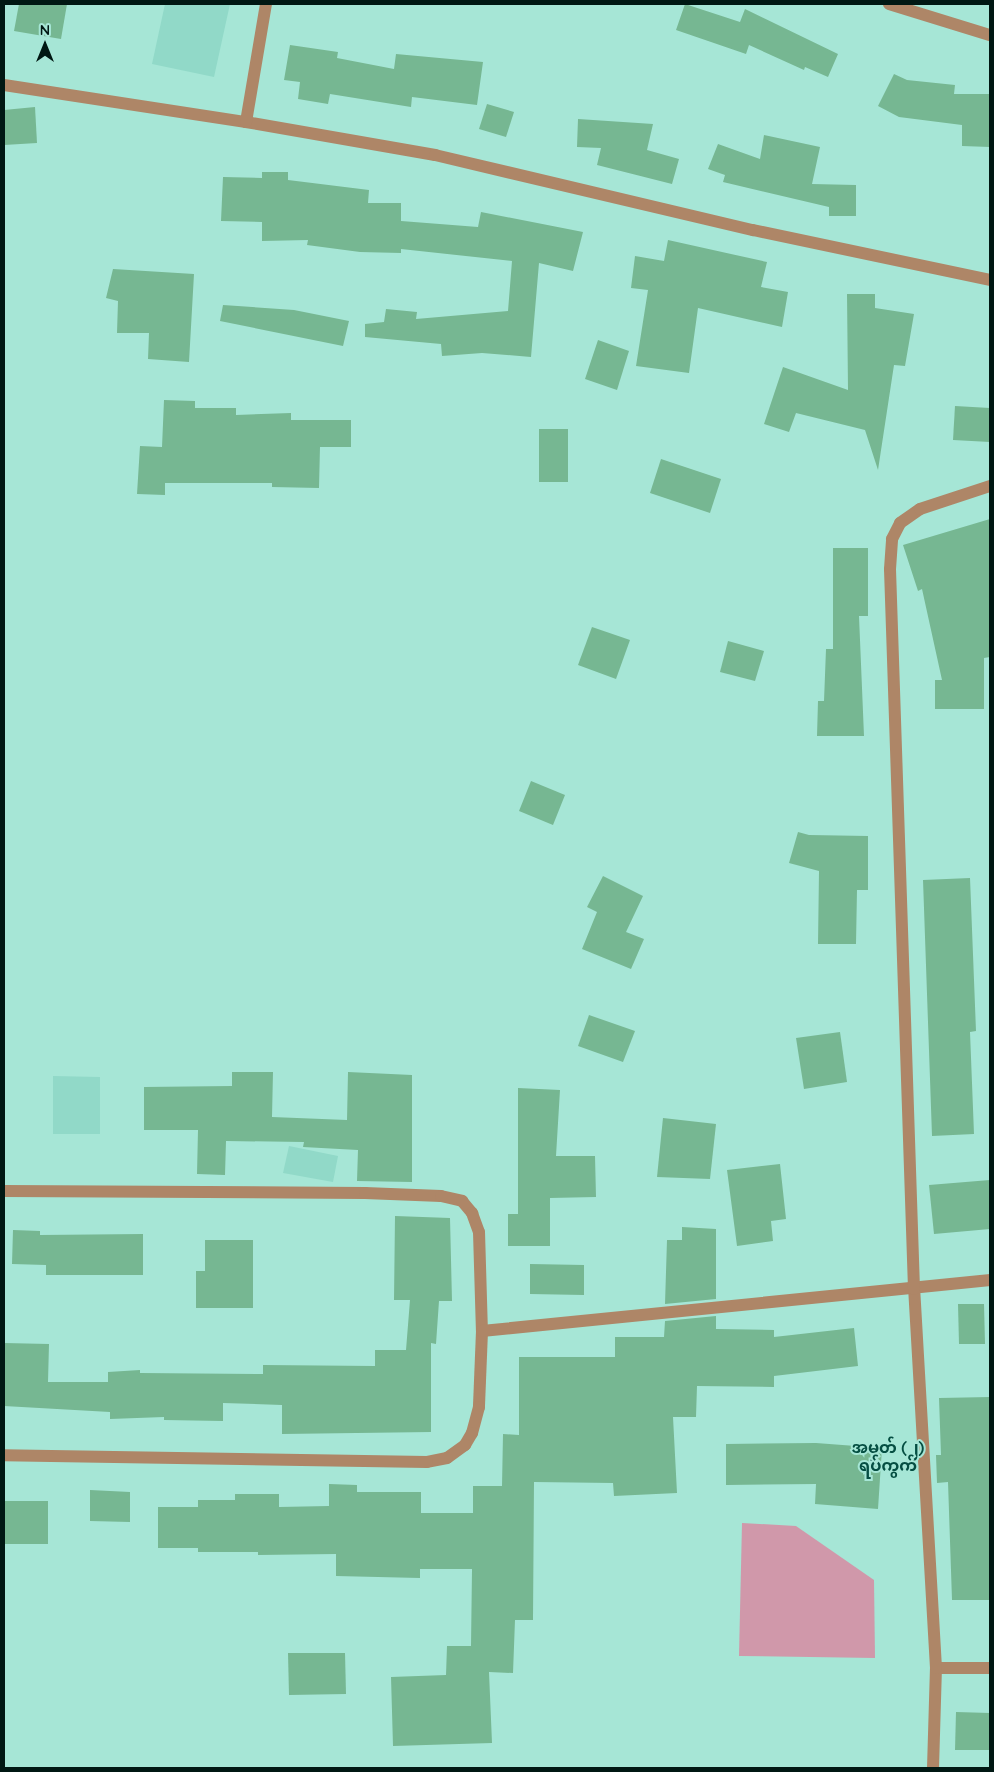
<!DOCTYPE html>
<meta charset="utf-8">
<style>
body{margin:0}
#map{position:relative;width:994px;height:1772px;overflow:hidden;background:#a6e6d6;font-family:Quicksand,"Noto Sans Myanmar",sans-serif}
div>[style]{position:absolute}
.built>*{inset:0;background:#91d9c8}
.green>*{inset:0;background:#d098aa}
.building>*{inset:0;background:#76b792}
.street>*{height:12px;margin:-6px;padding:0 6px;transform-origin:6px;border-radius:6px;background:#ae8667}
span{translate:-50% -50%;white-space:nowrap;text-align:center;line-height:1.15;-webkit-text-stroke:4px #a6e6d6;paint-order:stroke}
.quarter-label{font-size:16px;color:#054e42;font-weight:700}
.frame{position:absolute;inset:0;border:5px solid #001813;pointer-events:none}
.north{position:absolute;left:20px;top:20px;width:50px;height:50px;-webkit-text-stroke:4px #a6e6d6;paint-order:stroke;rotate:0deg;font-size:14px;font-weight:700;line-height:20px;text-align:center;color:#001813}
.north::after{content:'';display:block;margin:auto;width:18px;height:22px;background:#001813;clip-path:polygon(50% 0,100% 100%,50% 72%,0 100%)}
</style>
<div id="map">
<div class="built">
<div style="clip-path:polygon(165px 4px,230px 4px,214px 77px,152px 64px)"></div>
<div style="clip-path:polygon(53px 1076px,100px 1077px,100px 1134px,53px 1134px)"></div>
<div style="clip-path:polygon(289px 1146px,338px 1156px,333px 1182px,283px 1173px)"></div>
</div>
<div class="green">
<div style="clip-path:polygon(742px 1523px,796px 1526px,874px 1580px,875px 1658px,739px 1656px)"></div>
</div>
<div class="building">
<div style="clip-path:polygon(19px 4px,67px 4px,61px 39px,14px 31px)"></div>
<div style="clip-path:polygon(685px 4px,740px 22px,745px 9px,838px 54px,828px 77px,805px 67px,804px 70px,749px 45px,746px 54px,676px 30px)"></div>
<div style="clip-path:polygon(290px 45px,338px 52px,337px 58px,394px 69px,396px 54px,483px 62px,477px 105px,412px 97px,411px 107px,330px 94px,328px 104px,298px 99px,300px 82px,284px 80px)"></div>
<div style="clip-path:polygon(894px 74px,907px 80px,955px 85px,954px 94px,990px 94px,990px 147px,962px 146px,962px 125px,899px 117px,878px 106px)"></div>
<div style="clip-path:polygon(487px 104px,514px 112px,506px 137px,479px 129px)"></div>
<div style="clip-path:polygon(35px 107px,37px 143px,4px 145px,4px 110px)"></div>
<div style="clip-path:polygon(578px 119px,653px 124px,647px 150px,679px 159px,672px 184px,597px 165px,601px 148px,577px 147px)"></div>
<div style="clip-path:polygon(764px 135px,820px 147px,812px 184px,856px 185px,856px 216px,829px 216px,829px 207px,723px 182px,725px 175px,708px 169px,718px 144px,760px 159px)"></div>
<div style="clip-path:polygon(262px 172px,288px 172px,288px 180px,369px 190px,368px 203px,401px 203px,401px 221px,478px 227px,481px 212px,583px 232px,573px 271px,539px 263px,531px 357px,482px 353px,442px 356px,441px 344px,365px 337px,365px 324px,384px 322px,386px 309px,417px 312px,416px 319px,508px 311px,512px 261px,401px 249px,401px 253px,360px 252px,307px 245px,308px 240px,262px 241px,262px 222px,221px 221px,223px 177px,262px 178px)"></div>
<div style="clip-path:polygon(668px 240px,767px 262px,761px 287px,788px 292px,782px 327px,698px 308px,689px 373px,636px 366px,648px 290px,631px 288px,635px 256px,664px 261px)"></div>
<div style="clip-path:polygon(113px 269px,194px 274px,189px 362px,148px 359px,149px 333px,117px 333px,118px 301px,106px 298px)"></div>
<div style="clip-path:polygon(847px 294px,875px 294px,875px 308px,914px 314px,905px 366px,894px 365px,878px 470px,865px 430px,796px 413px,789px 432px,764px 424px,783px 367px,848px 390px)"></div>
<div style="clip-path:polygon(223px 305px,294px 310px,349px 321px,343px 346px,220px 321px)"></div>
<div style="clip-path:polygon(598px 340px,629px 351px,617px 390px,585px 379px)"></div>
<div style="clip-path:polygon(164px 400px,195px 401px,195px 408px,236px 408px,236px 415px,291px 413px,291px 420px,351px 420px,351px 447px,320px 447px,319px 488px,272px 487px,272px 483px,165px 483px,165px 495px,137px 494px,140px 446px,162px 447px)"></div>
<div style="clip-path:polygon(955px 406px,990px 408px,990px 442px,953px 440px)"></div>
<div style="clip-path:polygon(539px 429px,568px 429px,568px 482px,539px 482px)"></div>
<div style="clip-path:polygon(661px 459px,721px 479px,710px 513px,650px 493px)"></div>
<div style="clip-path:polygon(990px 519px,990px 657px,984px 658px,984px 709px,935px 709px,935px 680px,942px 680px,922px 589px,918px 591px,903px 545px)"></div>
<div style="clip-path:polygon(833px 548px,868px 548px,868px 616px,859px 616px,864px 736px,817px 736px,818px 701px,824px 701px,826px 649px,833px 649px)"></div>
<div style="clip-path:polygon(592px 627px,630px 640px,616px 679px,578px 665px)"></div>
<div style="clip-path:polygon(728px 641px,764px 651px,755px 681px,720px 672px)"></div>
<div style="clip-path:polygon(531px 781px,565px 795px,553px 825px,519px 811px)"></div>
<div style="clip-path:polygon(798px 832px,809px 835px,868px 836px,868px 890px,857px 890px,856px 944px,818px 944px,819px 871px,789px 863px)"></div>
<div style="clip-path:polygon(603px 876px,643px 896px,626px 932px,644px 939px,631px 969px,582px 949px,597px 912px,587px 907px)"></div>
<div style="clip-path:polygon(970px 878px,976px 1031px,970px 1032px,974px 1134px,932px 1136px,923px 880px)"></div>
<div style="clip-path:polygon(589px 1015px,635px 1031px,623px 1062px,578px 1046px)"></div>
<div style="clip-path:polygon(840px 1032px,847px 1082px,804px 1089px,796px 1038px)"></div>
<div style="clip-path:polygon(232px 1072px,273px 1072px,272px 1117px,347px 1120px,348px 1072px,412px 1075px,412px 1182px,357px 1181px,358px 1150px,303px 1147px,304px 1142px,226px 1141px,225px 1175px,197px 1174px,198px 1130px,144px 1130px,144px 1087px,232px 1086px)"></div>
<div style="clip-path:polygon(518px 1088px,560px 1090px,556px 1156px,595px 1156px,596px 1197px,550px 1198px,550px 1246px,508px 1246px,508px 1214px,518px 1214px)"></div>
<div style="clip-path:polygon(663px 1118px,716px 1124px,710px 1179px,657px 1177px)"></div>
<div style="clip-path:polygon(780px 1164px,786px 1219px,771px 1221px,773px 1241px,737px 1246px,727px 1170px)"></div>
<div style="clip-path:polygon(990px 1180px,990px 1229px,934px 1234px,929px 1185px)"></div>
<div style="clip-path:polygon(395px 1216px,450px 1218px,452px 1301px,439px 1301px,436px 1344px,431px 1343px,431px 1432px,282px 1434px,282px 1405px,223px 1403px,223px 1421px,164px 1420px,164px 1417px,110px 1419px,110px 1412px,4px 1406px,4px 1343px,49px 1344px,48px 1382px,108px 1382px,108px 1372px,140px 1370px,140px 1373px,263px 1374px,263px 1365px,375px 1366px,375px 1350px,406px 1350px,410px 1300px,394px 1300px)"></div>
<div style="clip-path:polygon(682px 1227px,716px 1229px,716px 1299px,665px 1304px,667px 1240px,682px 1240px)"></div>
<div style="clip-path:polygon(13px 1230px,40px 1231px,40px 1235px,143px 1234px,143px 1275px,46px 1275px,46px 1265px,12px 1264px)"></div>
<div style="clip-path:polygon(205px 1240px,253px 1240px,253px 1308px,196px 1308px,196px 1271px,205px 1271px)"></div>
<div style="clip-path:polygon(530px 1264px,584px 1265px,584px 1295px,530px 1294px)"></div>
<div style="clip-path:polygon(958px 1304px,984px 1304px,985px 1344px,959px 1344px)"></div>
<div style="clip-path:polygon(716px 1316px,716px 1329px,774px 1330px,774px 1337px,854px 1328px,858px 1366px,774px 1376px,774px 1387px,697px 1386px,696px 1417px,673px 1417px,677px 1493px,614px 1496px,613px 1483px,534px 1482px,533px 1620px,515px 1620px,513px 1673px,489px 1672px,492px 1743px,393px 1746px,391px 1677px,446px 1675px,447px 1646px,471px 1646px,472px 1569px,420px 1569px,420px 1578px,336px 1576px,336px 1554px,258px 1555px,258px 1552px,198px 1552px,198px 1548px,158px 1548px,158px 1507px,198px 1507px,198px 1500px,235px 1500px,235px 1494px,279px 1494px,279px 1507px,329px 1506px,329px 1484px,357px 1485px,357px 1492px,421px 1492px,421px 1513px,473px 1513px,473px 1486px,502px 1486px,503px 1434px,519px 1435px,519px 1357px,615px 1357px,615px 1337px,664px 1337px,665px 1321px)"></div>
<div style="clip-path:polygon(990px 1397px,990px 1600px,952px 1600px,948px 1482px,937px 1483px,936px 1455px,941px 1455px,939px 1398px)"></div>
<div style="clip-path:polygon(816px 1443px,882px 1448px,878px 1509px,815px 1504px,816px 1484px,726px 1485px,726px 1444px)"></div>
<div style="clip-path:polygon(90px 1490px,130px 1492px,130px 1522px,90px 1521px)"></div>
<div style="clip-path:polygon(4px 1501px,48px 1501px,48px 1544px,4px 1544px)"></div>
<div style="clip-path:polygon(288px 1653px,345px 1653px,346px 1694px,289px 1695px)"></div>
<div style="clip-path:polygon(956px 1712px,990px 1713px,990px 1750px,955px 1750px)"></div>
</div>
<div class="street">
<div style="left:889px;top:4px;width:106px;rotate:17.1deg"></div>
<div style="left:4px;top:85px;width:245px;rotate:8.7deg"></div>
<div style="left:246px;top:122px;width:192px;rotate:9.9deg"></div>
<div style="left:435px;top:155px;width:327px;rotate:13.3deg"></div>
<div style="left:753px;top:230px;width:242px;rotate:11.9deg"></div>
<div style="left:246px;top:122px;width:120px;rotate:-80.4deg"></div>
<div style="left:4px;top:1191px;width:361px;rotate:0.3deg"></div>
<div style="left:365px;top:1193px;width:76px;rotate:2.3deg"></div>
<div style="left:441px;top:1196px;width:22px;rotate:13deg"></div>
<div style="left:462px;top:1201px;width:16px;rotate:50deg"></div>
<div style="left:472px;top:1213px;width:20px;rotate:70deg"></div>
<div style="left:479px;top:1232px;width:99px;rotate:88.3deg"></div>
<div style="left:482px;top:1331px;width:76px;rotate:92.3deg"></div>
<div style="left:479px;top:1407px;width:27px;rotate:105deg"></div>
<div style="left:472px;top:1433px;width:14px;rotate:120deg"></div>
<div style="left:465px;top:1445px;width:22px;rotate:144deg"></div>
<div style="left:447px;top:1458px;width:20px;rotate:169deg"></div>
<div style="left:427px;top:1462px;width:423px;rotate:-179.1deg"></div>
<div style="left:482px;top:1331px;width:511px;rotate:-5.73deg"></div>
<div style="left:936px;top:1668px;width:54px"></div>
<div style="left:933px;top:1768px;width:100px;rotate:-88.3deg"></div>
<div style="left:936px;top:1668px;width:380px;rotate:-93.3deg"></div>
<div style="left:914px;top:1289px;width:720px;rotate:-91.91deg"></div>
<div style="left:890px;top:569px;width:30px;rotate:-86deg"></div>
<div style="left:892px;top:539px;width:18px;rotate:-63deg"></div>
<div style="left:900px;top:523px;width:24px;rotate:-35deg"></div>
<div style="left:920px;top:509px;width:74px;rotate:-18.2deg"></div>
</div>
<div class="quarter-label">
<span style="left:888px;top:1456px">အမှတ် (၂)<br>ရပ်ကွက်</span>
</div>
<div class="frame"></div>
<div class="north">N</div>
</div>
